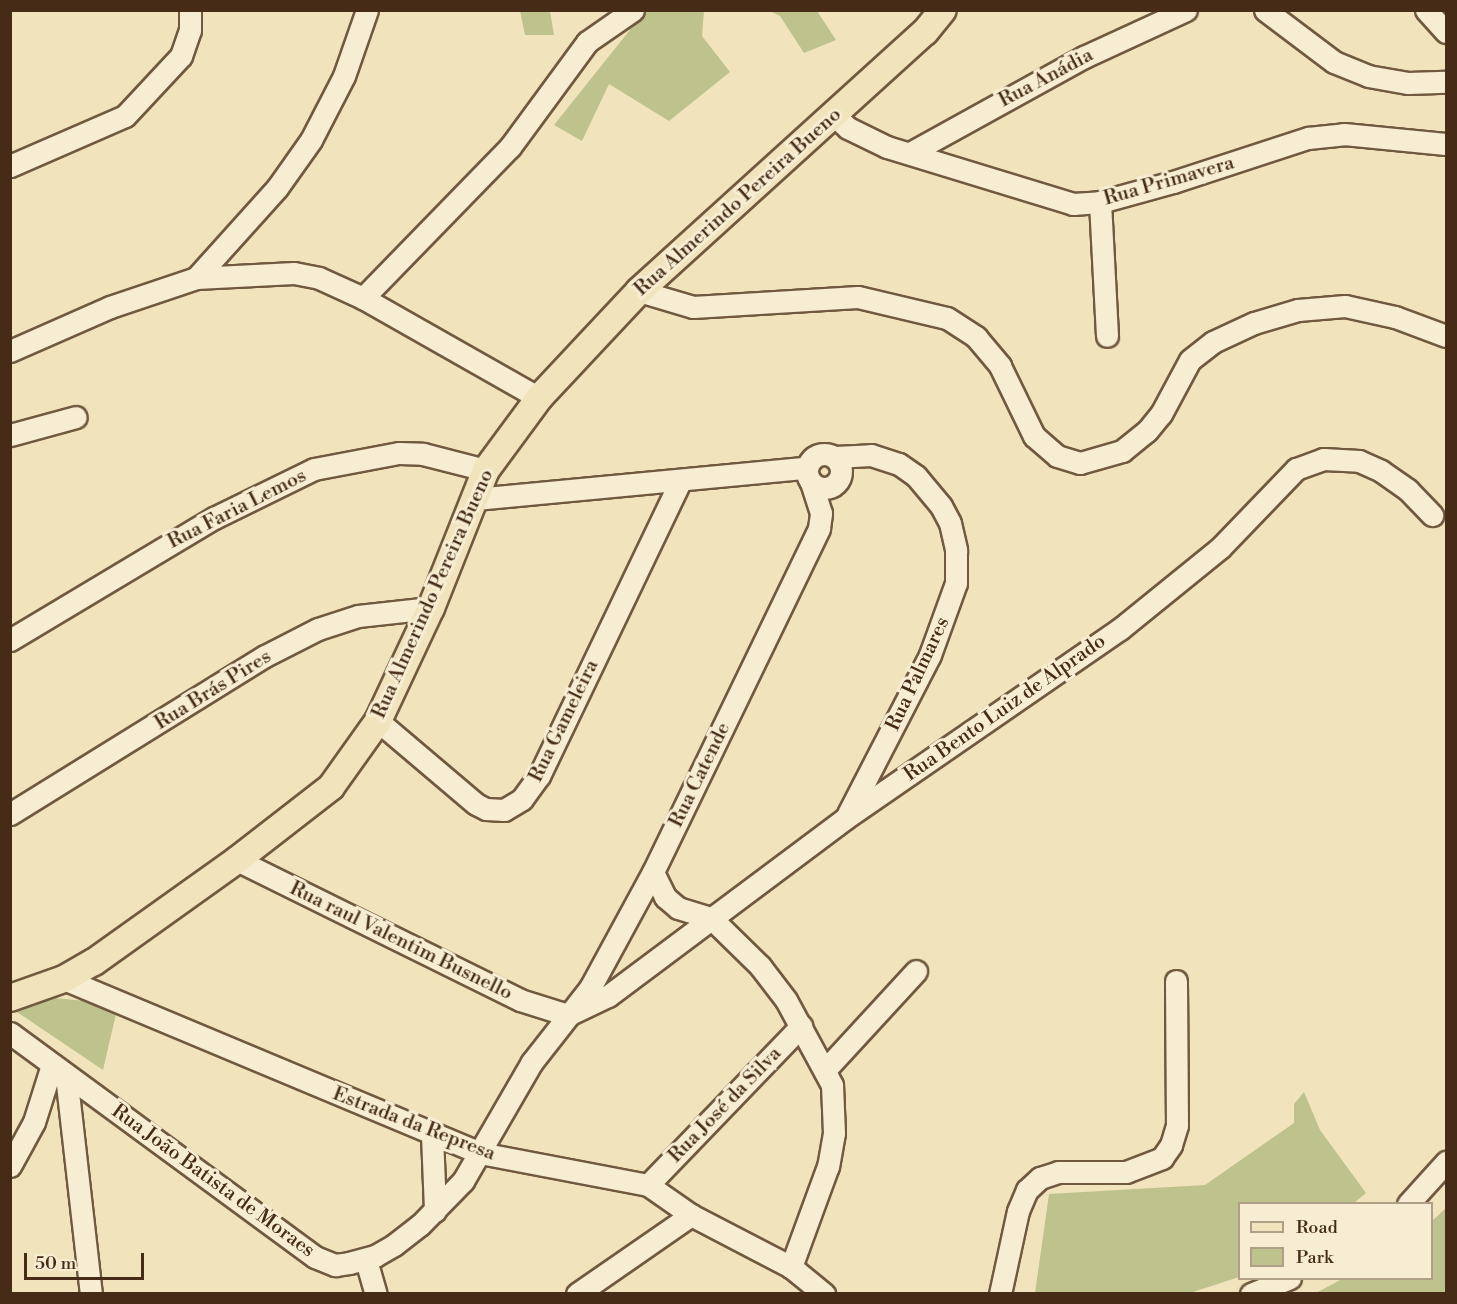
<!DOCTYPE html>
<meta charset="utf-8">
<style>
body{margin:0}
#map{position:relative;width:1457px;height:1304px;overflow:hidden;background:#f1e3bb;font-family:"Libre Bodoni",serif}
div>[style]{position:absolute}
.green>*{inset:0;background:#bec38d}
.roads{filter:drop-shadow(2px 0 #715940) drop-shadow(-2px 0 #715940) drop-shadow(0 2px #715940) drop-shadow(0 -2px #715940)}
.minor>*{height:21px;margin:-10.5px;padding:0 10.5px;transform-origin:10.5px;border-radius:10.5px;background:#f6edd3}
.minor>.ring{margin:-10.5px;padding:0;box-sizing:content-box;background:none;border:21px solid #f6edd3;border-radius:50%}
.major>*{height:26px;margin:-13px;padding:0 13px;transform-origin:13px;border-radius:13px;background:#f1e3bb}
span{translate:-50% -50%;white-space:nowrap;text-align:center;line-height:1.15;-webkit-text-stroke:6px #f6edd3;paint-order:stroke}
.street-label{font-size:20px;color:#462b17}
.frame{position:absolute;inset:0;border:12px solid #462b17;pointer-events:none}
.legend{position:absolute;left:1238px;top:1202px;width:195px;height:78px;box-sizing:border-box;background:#f6edd3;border:2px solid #b09f88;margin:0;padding:8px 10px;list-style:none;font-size:18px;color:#462b17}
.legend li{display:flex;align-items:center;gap:12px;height:30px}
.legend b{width:30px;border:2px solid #b09f88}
.scale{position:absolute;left:24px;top:1253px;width:120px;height:27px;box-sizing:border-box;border:3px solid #462b17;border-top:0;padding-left:8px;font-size:18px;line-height:21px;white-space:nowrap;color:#462b17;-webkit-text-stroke:4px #f6edd3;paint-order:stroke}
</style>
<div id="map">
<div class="green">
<div style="clip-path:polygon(520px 11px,550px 11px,554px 35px,525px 35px)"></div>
<div style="clip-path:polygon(645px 11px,704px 11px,702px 36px,730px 72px,669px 121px,609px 84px,582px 141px,554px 125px)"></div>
<div style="clip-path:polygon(770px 11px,817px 11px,836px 40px,804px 53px,780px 16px)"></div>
<div style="clip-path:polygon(55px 998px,96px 1002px,116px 1014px,103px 1070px,11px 1008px)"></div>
<div style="clip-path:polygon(1304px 1092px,1320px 1130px,1366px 1193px,1354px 1203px,1240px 1204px,1239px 1277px,1190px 1293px,1035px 1293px,1049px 1194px,1205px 1185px,1294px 1123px,1294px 1104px)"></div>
<div style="clip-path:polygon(1446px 1208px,1446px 1293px,1316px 1293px,1342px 1279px,1432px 1278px,1432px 1221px)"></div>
</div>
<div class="roads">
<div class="minor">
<div style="left:1265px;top:10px;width:86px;rotate:37deg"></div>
<div style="left:1334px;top:62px;width:37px;rotate:22deg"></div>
<div style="left:1368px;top:76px;width:41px;rotate:9.9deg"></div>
<div style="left:1408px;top:83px;width:38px;rotate:-2deg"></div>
<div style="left:1426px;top:10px;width:30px;rotate:48deg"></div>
<div style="left:834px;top:115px;width:19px;rotate:43deg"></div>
<div style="left:848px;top:128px;width:43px;rotate:26deg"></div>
<div style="left:887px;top:147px;width:195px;rotate:17deg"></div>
<div style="left:1073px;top:204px;width:27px;rotate:-4deg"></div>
<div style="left:1100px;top:202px;width:76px;rotate:-15.3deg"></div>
<div style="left:1173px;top:182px;width:142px;rotate:-18.1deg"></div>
<div style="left:1308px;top:138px;width:36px;rotate:-6deg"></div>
<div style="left:1344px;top:134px;width:102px;rotate:5.6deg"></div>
<div style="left:910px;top:153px;width:199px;rotate:-28.9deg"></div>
<div style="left:1084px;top:57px;width:112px;rotate:-24.7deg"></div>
<div style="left:10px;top:166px;width:125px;rotate:-23.5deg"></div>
<div style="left:125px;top:116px;width:82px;rotate:-47deg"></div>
<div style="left:181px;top:56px;width:28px;rotate:-71deg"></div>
<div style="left:190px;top:30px;width:20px;rotate:-90deg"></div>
<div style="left:1100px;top:202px;width:134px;rotate:87deg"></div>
<div style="left:196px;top:278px;width:121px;rotate:-48deg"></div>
<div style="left:277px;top:188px;width:59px;rotate:-54.7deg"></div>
<div style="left:311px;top:140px;width:72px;rotate:-62.7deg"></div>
<div style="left:344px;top:76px;width:70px;rotate:-70.8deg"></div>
<div style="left:639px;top:291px;width:56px;rotate:16.5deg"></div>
<div style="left:693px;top:307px;width:165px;rotate:-3.5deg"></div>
<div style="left:858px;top:297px;width:91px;rotate:13.3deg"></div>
<div style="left:947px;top:318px;width:35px;rotate:33deg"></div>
<div style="left:976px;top:337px;width:38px;rotate:50deg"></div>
<div style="left:1000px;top:366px;width:78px;rotate:64.1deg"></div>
<div style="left:1034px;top:436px;width:30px;rotate:41deg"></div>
<div style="left:1057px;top:456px;width:24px;rotate:17deg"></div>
<div style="left:1080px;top:463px;width:44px;rotate:-15.9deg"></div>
<div style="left:1122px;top:451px;width:32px;rotate:-39deg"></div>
<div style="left:1147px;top:431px;width:22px;rotate:-51deg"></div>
<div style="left:1161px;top:414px;width:61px;rotate:-61.8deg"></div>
<div style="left:1190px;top:360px;width:29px;rotate:-38deg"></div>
<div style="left:1213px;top:342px;width:45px;rotate:-24.9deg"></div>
<div style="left:1254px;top:323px;width:46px;rotate:-16.5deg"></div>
<div style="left:1298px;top:310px;width:47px;rotate:-4.9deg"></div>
<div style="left:1345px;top:306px;width:51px;rotate:12.4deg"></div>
<div style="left:1395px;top:317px;width:54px;rotate:20.4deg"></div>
<div style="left:363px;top:298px;width:211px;rotate:-45.8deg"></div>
<div style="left:510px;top:147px;width:130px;rotate:-53.7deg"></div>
<div style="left:587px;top:42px;width:56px;rotate:-34.8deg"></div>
<div style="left:10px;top:351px;width:109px;rotate:-23.7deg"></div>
<div style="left:110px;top:307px;width:91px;rotate:-18.6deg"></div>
<div style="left:196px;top:278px;width:98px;rotate:-2.9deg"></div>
<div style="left:294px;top:273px;width:25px;rotate:11deg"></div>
<div style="left:319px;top:278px;width:48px;rotate:24.4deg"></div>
<div style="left:363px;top:298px;width:202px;rotate:29.6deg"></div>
<div style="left:10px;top:435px;width:68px;rotate:-15.3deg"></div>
<div class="ring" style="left:807px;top:454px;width:13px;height:13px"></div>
<div style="left:835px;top:457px;width:36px;rotate:-3deg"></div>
<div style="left:871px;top:455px;width:29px;rotate:18deg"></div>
<div style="left:899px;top:464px;width:21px;rotate:35deg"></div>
<div style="left:916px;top:476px;width:39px;rotate:50deg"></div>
<div style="left:941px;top:506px;width:19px;rotate:62deg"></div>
<div style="left:950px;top:523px;width:28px;rotate:77deg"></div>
<div style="left:956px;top:550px;width:33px;rotate:90deg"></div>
<div style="left:956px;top:583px;width:77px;rotate:109.9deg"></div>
<div style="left:930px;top:655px;width:179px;rotate:117.3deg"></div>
<div style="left:475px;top:499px;width:332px;rotate:-5.4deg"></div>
<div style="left:10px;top:640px;width:238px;rotate:-30.9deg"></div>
<div style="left:214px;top:518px;width:111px;rotate:-26.1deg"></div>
<div style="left:314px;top:469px;width:86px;rotate:-10.7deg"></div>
<div style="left:399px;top:453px;width:24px;rotate:2deg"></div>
<div style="left:423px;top:454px;width:65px;rotate:14.3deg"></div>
<div style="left:378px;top:721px;width:128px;rotate:40.3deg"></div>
<div style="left:476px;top:804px;width:11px;rotate:27deg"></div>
<div style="left:486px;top:809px;width:18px;rotate:3deg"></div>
<div style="left:504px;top:810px;width:21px;rotate:-31deg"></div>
<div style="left:522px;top:799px;width:29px;rotate:-54deg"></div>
<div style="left:539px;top:776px;width:328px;rotate:-64.4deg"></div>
<div style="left:10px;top:814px;width:300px;rotate:-31.8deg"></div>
<div style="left:265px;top:656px;width:59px;rotate:-27deg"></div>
<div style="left:318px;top:629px;width:42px;rotate:-18deg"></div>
<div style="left:358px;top:616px;width:73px;rotate:-6.3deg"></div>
<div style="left:237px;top:860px;width:316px;rotate:26.3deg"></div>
<div style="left:520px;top:1000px;width:50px;rotate:17.4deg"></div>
<div style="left:568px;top:1015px;width:44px;rotate:-25.4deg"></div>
<div style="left:608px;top:996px;width:297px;rotate:-36.8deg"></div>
<div style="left:846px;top:818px;width:333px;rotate:-34.6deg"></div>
<div style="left:1120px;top:629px;width:129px;rotate:-39deg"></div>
<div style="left:1220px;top:548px;width:110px;rotate:-46.1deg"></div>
<div style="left:1296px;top:469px;width:29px;rotate:-20deg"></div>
<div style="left:1323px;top:459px;width:36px;rotate:3deg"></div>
<div style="left:1359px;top:461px;width:24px;rotate:24deg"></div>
<div style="left:1381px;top:471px;width:33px;rotate:35deg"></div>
<div style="left:1408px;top:490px;width:35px;rotate:46deg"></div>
<div style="left:653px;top:872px;width:28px;rotate:64deg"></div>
<div style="left:665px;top:897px;width:17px;rotate:40deg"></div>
<div style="left:678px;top:908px;width:34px;rotate:17deg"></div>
<div style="left:711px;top:918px;width:69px;rotate:44.4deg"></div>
<div style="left:760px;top:966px;width:43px;rotate:52.6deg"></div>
<div style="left:786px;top:1000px;width:97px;rotate:61.6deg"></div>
<div style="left:832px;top:1085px;width:48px;rotate:87.6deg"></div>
<div style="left:834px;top:1133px;width:34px;rotate:100deg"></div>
<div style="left:828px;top:1166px;width:108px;rotate:110.1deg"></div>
<div style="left:64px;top:979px;width:451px;rotate:22.7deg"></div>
<div style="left:480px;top:1153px;width:171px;rotate:10.8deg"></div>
<div style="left:648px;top:1185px;width:52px;rotate:34.9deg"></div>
<div style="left:691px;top:1215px;width:113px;rotate:27.5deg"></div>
<div style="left:791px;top:1267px;width:43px;rotate:39.3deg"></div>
<div style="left:10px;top:1033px;width:378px;rotate:36.3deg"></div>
<div style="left:315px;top:1257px;width:22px;rotate:22deg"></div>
<div style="left:335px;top:1265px;width:14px;rotate:-8deg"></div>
<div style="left:349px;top:1263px;width:27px;rotate:-15deg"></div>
<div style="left:375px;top:1256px;width:22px;rotate:-30deg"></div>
<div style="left:394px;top:1245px;width:33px;rotate:-38deg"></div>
<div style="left:420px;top:1225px;width:62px;rotate:-45.7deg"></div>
<div style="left:463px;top:1181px;width:138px;rotate:-59.9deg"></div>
<div style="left:532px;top:1062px;width:94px;rotate:-51.9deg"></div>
<div style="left:590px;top:988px;width:132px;rotate:-61.5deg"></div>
<div style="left:653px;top:872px;width:382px;rotate:-64.2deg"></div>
<div style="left:819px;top:528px;width:15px;rotate:-82deg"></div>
<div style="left:821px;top:513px;width:33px;rotate:-108deg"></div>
<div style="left:826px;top:1069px;width:133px;rotate:-47.4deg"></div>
<div style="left:66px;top:1075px;width:220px;rotate:83.5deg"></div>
<div style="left:432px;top:1135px;width:76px;rotate:87.7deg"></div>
<div style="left:10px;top:1166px;width:50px;rotate:-61.4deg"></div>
<div style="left:34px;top:1122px;width:60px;rotate:-72.5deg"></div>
<div style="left:648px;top:1185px;width:221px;rotate:-46.1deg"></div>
<div style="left:1408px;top:1204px;width:57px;rotate:-47.9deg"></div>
<div style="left:366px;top:1260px;width:35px;rotate:74deg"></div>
<div style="left:577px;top:1294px;width:139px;rotate:-34.7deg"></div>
<div style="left:1000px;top:1294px;width:85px;rotate:-77.8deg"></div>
<div style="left:1018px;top:1211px;width:23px;rotate:-67deg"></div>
<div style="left:1027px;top:1190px;width:18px;rotate:-43deg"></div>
<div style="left:1040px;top:1178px;width:19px;rotate:-18deg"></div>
<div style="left:1058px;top:1172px;width:68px"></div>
<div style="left:1126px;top:1172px;width:39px;rotate:-21deg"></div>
<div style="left:1162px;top:1158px;width:16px;rotate:-55deg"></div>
<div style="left:1171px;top:1145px;width:21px;rotate:-73deg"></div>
<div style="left:1177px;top:1125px;width:144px;rotate:-90.4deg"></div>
<div style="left:1251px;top:1294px;width:42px;rotate:-22.3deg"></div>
</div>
<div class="major">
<div style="left:10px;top:998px;width:57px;rotate:-19.4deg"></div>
<div style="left:64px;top:979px;width:34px;rotate:-30deg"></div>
<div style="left:94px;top:962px;width:176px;rotate:-35.5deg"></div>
<div style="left:237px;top:860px;width:119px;rotate:-37.8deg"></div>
<div style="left:331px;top:787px;width:81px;rotate:-54.5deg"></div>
<div style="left:378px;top:721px;width:125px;rotate:-64.9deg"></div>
<div style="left:431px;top:608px;width:149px;rotate:-68.3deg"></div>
<div style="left:486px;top:470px;width:89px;rotate:-53.6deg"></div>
<div style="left:539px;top:398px;width:146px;rotate:-46.9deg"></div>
<div style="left:639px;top:291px;width:386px;rotate:-42.2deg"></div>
<div style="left:925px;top:32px;width:28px;rotate:-51deg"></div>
</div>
</div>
<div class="street-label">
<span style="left:1046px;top:78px;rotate:-28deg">Rua Anádia</span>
<span style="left:1169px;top:181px;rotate:-16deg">Rua Primavera</span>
<span style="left:738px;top:202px;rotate:-42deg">Rua Almerindo Pereira Bueno</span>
<span style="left:237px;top:509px;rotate:-27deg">Rua Faria Lemos</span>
<span style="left:433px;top:594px;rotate:-66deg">Rua Almerindo Pereira Bueno</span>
<span style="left:918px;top:674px;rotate:-65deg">Rua Palmares</span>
<span style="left:213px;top:690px;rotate:-32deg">Rua Brás Pires</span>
<span style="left:1005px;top:708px;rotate:-35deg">Rua Bento Luiz de Alprado</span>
<span style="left:564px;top:721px;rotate:-64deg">Rua Gameleira</span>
<span style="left:700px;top:775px;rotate:-64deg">Rua Catende</span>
<span style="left:401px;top:941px;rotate:26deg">Rua raul Valentim Busnello</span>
<span style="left:725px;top:1105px;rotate:-46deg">Rua José da Silva</span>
<span style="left:414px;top:1124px;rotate:21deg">Estrada da Represa</span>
<span style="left:213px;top:1181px;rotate:36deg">Rua João Batista de Moraes</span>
</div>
<div class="frame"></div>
<ul class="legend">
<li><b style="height:8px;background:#f1e3bb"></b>Road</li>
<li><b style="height:16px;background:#bec38d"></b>Park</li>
</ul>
<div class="scale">50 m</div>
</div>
